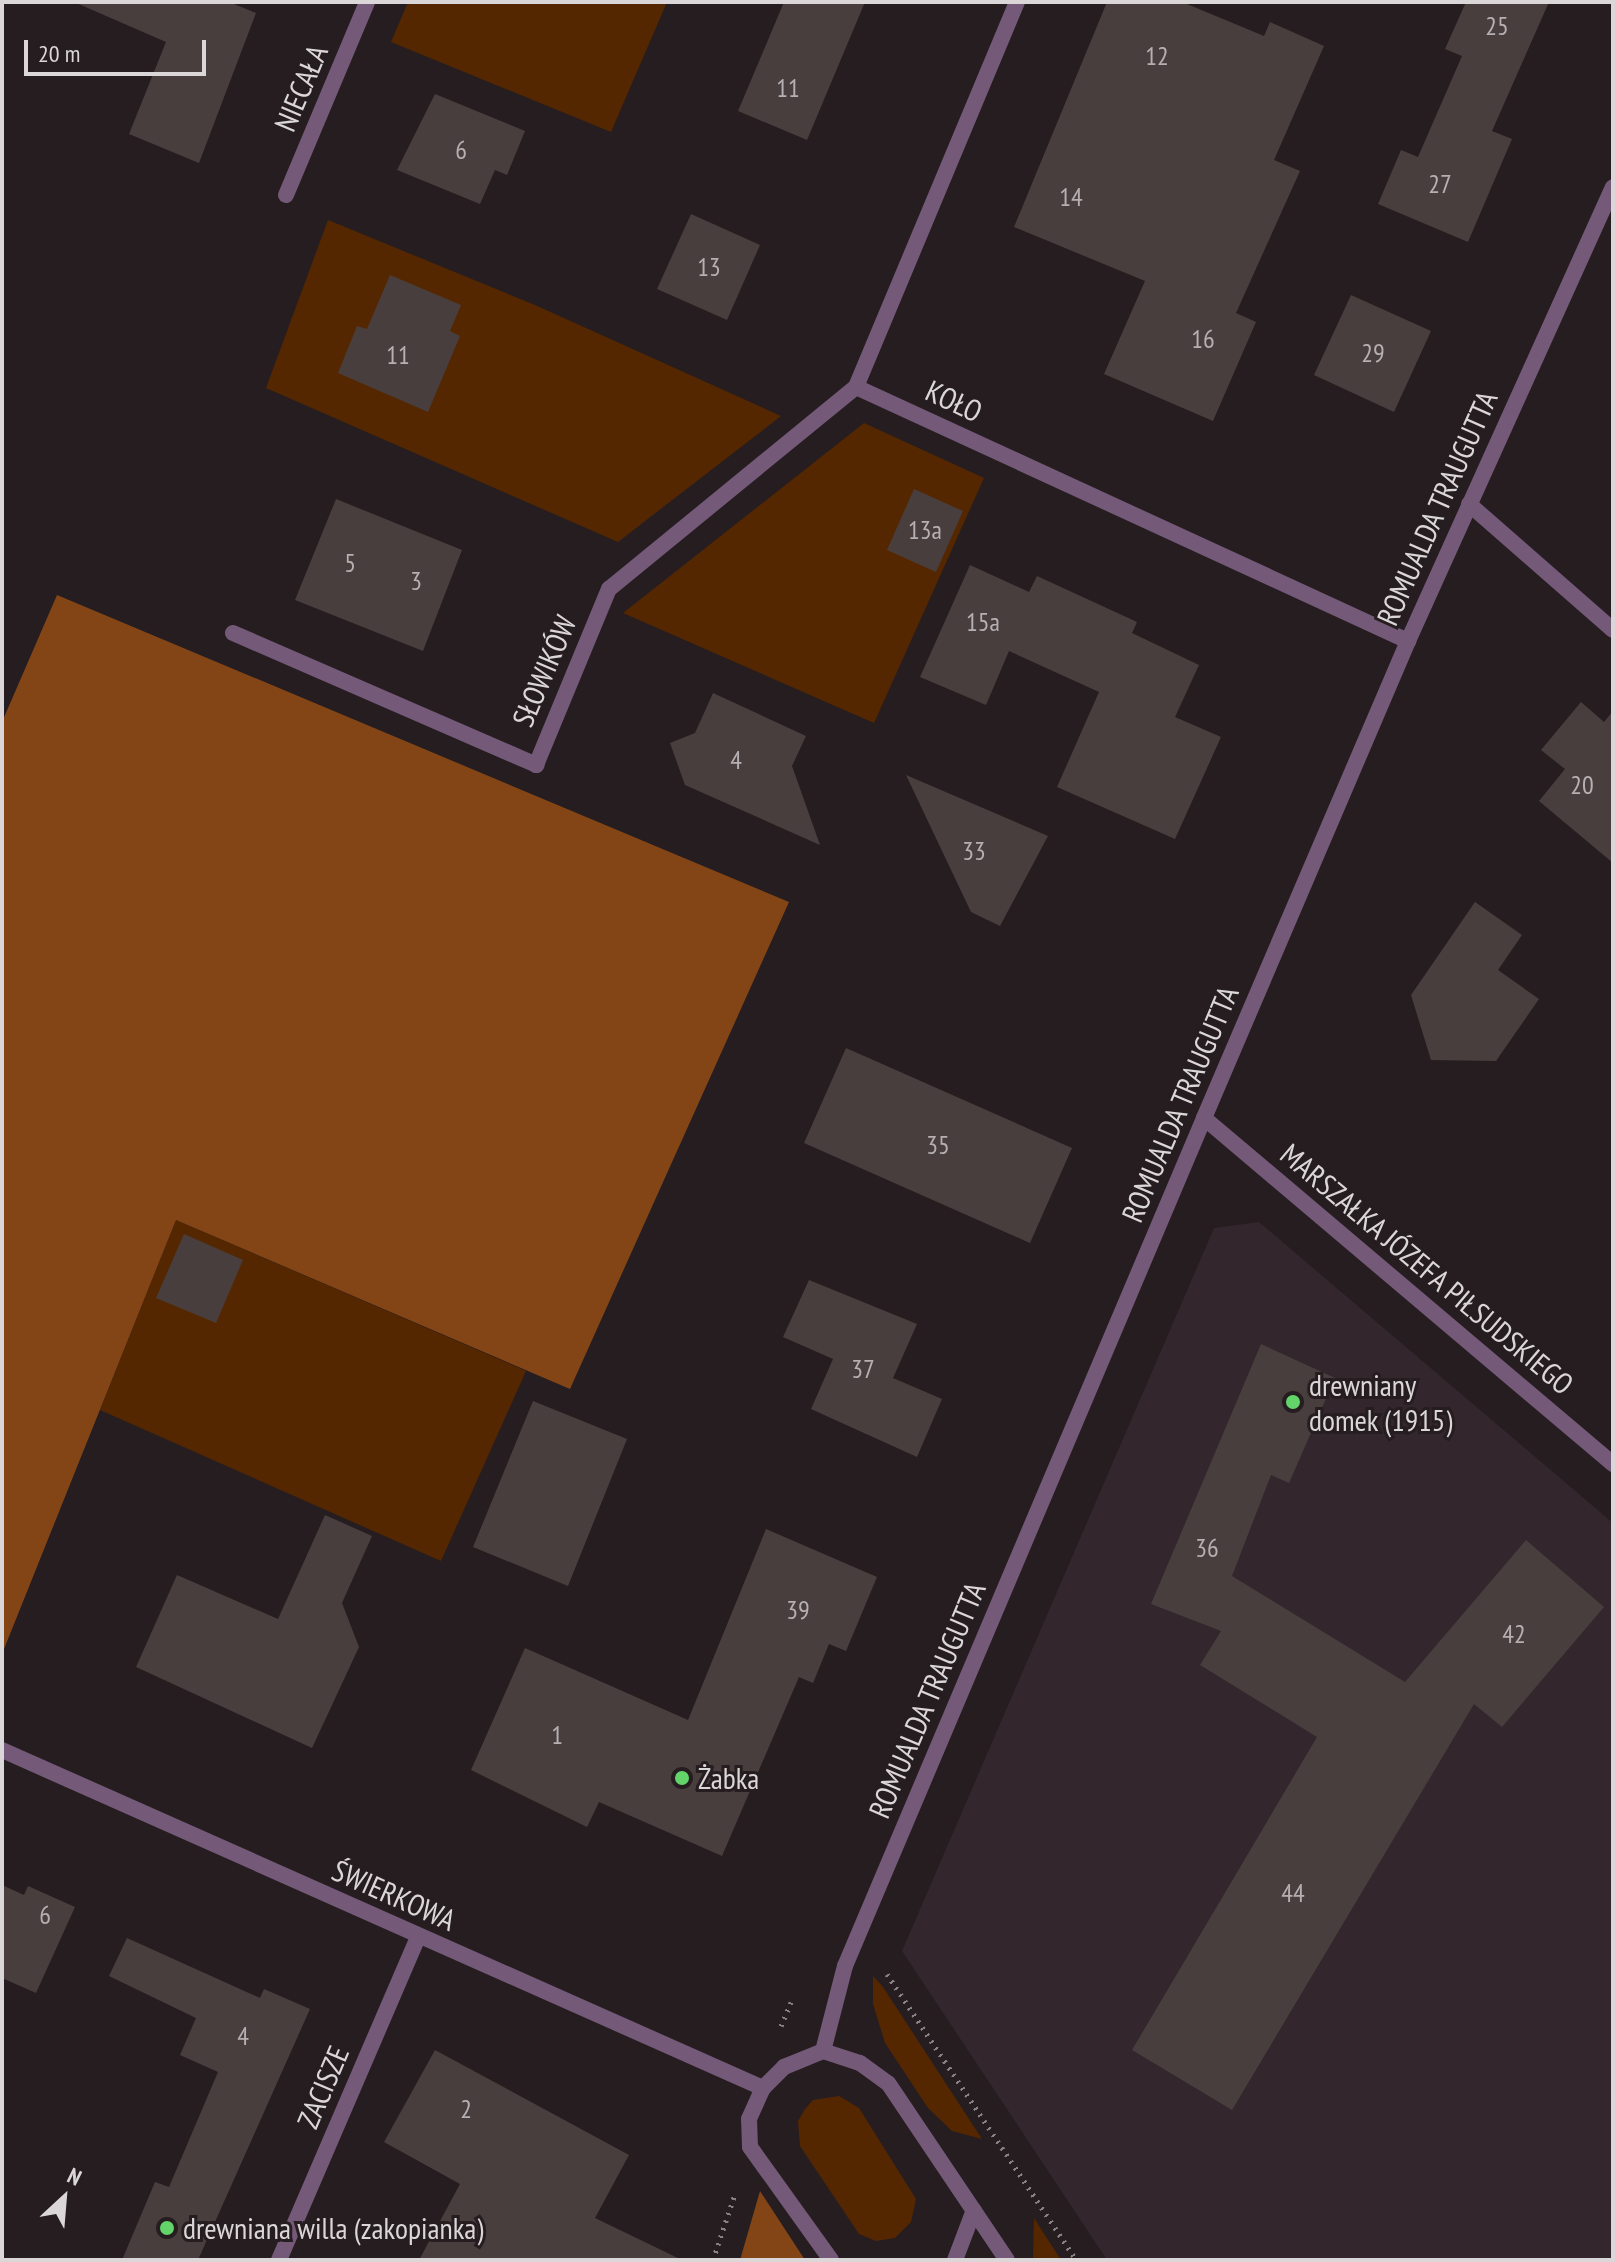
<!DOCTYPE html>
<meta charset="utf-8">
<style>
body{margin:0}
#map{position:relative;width:1615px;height:2262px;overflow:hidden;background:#251d20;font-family:"PT Sans Narrow",sans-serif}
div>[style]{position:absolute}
.built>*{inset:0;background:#33262c}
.green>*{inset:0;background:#552701}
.forest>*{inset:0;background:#834516}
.building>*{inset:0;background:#493e3e}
.path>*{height:5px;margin-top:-2.5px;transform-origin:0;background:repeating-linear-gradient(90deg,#898285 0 2px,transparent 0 8px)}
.minor>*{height:16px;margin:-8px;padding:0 8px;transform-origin:8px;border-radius:8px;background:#745978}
.dots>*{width:22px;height:22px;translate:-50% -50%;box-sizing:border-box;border:4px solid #251d20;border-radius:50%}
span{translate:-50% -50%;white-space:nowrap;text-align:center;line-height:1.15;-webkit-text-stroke:6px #251d20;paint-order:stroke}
.number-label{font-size:26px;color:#b6b0b2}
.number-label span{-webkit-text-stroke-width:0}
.street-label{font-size:30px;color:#dbd6d8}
.poi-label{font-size:30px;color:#dbd6d8}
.left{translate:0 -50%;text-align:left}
.frame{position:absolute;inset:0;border:4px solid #dbd6d8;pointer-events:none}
.north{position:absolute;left:24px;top:2158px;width:80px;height:80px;-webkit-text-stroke:6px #251d20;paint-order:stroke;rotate:26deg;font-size:22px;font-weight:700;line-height:32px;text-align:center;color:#dbd6d8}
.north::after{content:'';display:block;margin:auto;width:28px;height:36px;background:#dbd6d8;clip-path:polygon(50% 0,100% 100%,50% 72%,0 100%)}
.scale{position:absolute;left:24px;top:40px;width:182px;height:36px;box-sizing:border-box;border:4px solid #dbd6d8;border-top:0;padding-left:10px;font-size:24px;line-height:28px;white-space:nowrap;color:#dbd6d8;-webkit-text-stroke:6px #251d20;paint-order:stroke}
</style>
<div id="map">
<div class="built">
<div style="clip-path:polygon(1259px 1222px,1613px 1523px,1612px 2260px,1107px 2260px,902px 1951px,1214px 1228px)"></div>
</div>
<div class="green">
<div style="clip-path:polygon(408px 2px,667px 2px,611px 132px,391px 42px)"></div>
<div style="clip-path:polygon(328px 220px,535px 305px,781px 416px,618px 542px,266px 388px)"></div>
<div style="clip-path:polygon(864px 423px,984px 478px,874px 723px,623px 613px)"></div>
<div style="clip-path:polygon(176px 1220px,526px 1371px,441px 1561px,100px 1410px)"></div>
<div style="clip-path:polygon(873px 1976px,883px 1987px,982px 2139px,952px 2131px,928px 2108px,885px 2043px,873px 2004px)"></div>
<div style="clip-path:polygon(839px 2096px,859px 2108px,916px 2199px,911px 2222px,895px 2238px,876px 2241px,859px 2234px,800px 2146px,798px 2121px,805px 2109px,813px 2100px)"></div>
<div style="clip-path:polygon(1034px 2218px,1061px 2260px,1033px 2260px)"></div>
</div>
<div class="forest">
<div style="clip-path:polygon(57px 595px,789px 902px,570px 1389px,176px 1220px,2px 1654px,2px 722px)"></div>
<div style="clip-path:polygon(760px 2191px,805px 2260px,740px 2260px)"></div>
</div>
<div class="building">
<div style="clip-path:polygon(74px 2px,229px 2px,256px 13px,199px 163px,129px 134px,166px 42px)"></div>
<div style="clip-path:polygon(784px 2px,865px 2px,807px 140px,738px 111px)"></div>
<div style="clip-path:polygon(1107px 2px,1182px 2px,1264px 36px,1270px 22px,1324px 46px,1274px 160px,1300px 171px,1236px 313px,1256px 322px,1213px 421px,1104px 374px,1145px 281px,1014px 227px)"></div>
<div style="clip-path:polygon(1466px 2px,1549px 2px,1492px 131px,1512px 139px,1468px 242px,1378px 204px,1401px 150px,1418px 157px,1462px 56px,1445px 49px)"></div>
<div style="clip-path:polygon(435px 94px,525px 131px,507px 175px,495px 170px,480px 204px,397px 170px)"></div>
<div style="clip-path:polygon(691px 214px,760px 245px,727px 320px,657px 289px)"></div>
<div style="clip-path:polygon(390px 275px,461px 305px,450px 331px,460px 336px,428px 412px,338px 373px,357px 326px,367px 329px)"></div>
<div style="clip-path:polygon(1351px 295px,1431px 331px,1394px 412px,1314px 375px)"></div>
<div style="clip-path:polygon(914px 489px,963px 511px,936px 572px,887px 550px)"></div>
<div style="clip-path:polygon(336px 499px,462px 550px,423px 651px,295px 600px)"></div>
<div style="clip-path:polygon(970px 565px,1029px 592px,1037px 576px,1137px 622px,1132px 633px,1199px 665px,1175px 717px,1221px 737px,1175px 839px,1057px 787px,1099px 692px,1009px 651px,986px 705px,920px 677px)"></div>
<div style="clip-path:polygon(713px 693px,806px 736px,792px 766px,820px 845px,685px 785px,670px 743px,695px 733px)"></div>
<div style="clip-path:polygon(1581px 702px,1604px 722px,1613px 711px,1613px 863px,1539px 801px,1565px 769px,1541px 750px)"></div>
<div style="clip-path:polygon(906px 775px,1048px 836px,1000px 926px,971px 912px)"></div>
<div style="clip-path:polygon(1475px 902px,1522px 935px,1498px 970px,1539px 999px,1496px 1061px,1431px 1060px,1411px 995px)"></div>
<div style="clip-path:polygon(846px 1048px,1072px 1148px,1030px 1243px,804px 1143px)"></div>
<div style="clip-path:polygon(184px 1234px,243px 1260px,216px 1323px,156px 1298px)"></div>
<div style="clip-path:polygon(809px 1280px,917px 1324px,893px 1378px,942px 1399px,917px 1457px,811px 1409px,833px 1359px,783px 1337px)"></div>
<div style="clip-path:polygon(1261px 1344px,1335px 1378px,1289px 1483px,1271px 1475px,1232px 1576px,1405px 1682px,1526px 1540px,1604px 1607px,1502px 1727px,1474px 1704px,1232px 2110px,1132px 2050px,1317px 1737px,1200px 1665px,1221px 1631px,1151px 1604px)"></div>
<div style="clip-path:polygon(533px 1401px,627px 1439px,568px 1586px,473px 1547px)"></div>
<div style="clip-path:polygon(325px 1515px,372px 1536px,342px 1603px,359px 1647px,312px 1748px,136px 1667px,177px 1575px,278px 1619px)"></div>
<div style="clip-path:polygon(766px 1529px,877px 1577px,846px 1651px,829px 1644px,813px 1683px,799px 1677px,722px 1856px,599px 1802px,587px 1827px,471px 1770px,525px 1648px,688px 1720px)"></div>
<div style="clip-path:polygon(2px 1885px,24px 1895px,28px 1886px,75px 1907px,36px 1993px,2px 1978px)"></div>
<div style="clip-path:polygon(127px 1938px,260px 1998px,264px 1989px,310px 2009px,198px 2260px,122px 2260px,155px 2182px,169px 2187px,218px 2072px,180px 2055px,196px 2018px,109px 1976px)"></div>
<div style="clip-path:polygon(435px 2050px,629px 2155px,595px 2218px,682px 2260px,419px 2260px,460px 2184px,384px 2142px)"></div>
</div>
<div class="path">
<div style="left:887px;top:1974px;width:343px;rotate:56.5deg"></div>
<div style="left:781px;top:2026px;width:26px;rotate:-67deg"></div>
<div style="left:713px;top:2260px;width:70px;rotate:-71.6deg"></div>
</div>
<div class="minor">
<div style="left:1017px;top:2px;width:417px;rotate:112.7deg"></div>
<div style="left:856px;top:387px;width:608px;rotate:24.71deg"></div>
<div style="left:286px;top:195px;width:209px;rotate:-67.2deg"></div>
<div style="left:1469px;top:504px;width:191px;rotate:41.2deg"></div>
<div style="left:233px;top:633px;width:331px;rotate:23.5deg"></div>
<div style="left:536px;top:765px;width:191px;rotate:-67.5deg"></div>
<div style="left:609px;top:589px;width:319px;rotate:-39.3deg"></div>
<div style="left:1204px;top:1118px;width:536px;rotate:40.23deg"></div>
<div style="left:2px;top:1750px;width:833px;rotate:23.95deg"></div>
<div style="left:823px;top:2051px;width:88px;rotate:-75.5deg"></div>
<div style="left:845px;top:1966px;width:921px;rotate:-67.05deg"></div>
<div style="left:1204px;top:1118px;width:519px;rotate:-66.84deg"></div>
<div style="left:1408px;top:641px;width:498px;rotate:-65.7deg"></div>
<div style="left:279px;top:2260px;width:352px;rotate:-66.7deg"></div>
<div style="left:831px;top:2260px;width:139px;rotate:-125.6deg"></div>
<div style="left:750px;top:2147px;width:28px;rotate:-92deg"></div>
<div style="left:749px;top:2119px;width:34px;rotate:-66deg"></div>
<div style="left:763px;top:2088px;width:30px;rotate:-45deg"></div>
<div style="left:784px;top:2067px;width:42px;rotate:-22.3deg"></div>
<div style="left:823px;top:2051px;width:39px;rotate:18deg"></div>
<div style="left:860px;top:2063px;width:34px;rotate:36deg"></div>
<div style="left:888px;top:2083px;width:213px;rotate:56.1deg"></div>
<div style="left:955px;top:2260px;width:53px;rotate:-69.2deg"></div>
</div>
<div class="dots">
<div style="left:1293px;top:1402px;background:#63d469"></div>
<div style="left:682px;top:1778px;background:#63d469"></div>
<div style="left:167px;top:2228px;background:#63d469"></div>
</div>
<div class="number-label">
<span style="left:1497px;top:26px">25</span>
<span style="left:1157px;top:56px">12</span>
<span style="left:788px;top:88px">11</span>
<span style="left:461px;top:150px">6</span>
<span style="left:1440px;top:184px">27</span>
<span style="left:1071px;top:197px">14</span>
<span style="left:709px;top:267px">13</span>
<span style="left:1203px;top:339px">16</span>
<span style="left:1373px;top:353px">29</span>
<span style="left:398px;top:355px">11</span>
<span style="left:925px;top:530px">13a</span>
<span style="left:350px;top:563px">5</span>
<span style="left:416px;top:581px">3</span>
<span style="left:983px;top:622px">15a</span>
<span style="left:736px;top:760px">4</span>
<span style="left:1582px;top:785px">20</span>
<span style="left:974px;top:851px">33</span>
<span style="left:938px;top:1145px">35</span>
<span style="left:863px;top:1369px">37</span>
<span style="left:1207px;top:1548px">36</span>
<span style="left:798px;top:1610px">39</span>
<span style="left:1514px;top:1634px">42</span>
<span style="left:557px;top:1735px">1</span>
<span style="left:1293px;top:1893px">44</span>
<span style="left:45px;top:1915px">6</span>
<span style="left:243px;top:2036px">4</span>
<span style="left:466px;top:2109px">2</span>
</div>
<div class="street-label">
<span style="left:301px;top:88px;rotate:-67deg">NIECAŁA</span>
<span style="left:954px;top:401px;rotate:25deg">KOŁO</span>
<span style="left:1437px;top:508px;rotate:-66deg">ROMUALDA TRAUGUTTA</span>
<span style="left:544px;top:671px;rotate:-67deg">SŁOWIKÓW</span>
<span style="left:1180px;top:1104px;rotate:-67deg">ROMUALDA TRAUGUTTA</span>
<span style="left:1427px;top:1269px;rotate:40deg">MARSZAŁKA JÓZEFA PIŁSUDSKIEGO</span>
<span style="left:927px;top:1700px;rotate:-67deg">ROMUALDA TRAUGUTTA</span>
<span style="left:394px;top:1895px;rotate:24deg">ŚWIERKOWA</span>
<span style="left:323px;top:2087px;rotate:-67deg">ZACISZE</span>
</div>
<div class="poi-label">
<span class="left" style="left:1309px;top:1402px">drewniany<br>domek (1915)</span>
<span class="left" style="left:698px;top:1778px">Żabka</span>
<span class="left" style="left:183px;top:2228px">drewniana willa (zakopianka)</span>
</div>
<div class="frame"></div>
<div class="north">N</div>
<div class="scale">20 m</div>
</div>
